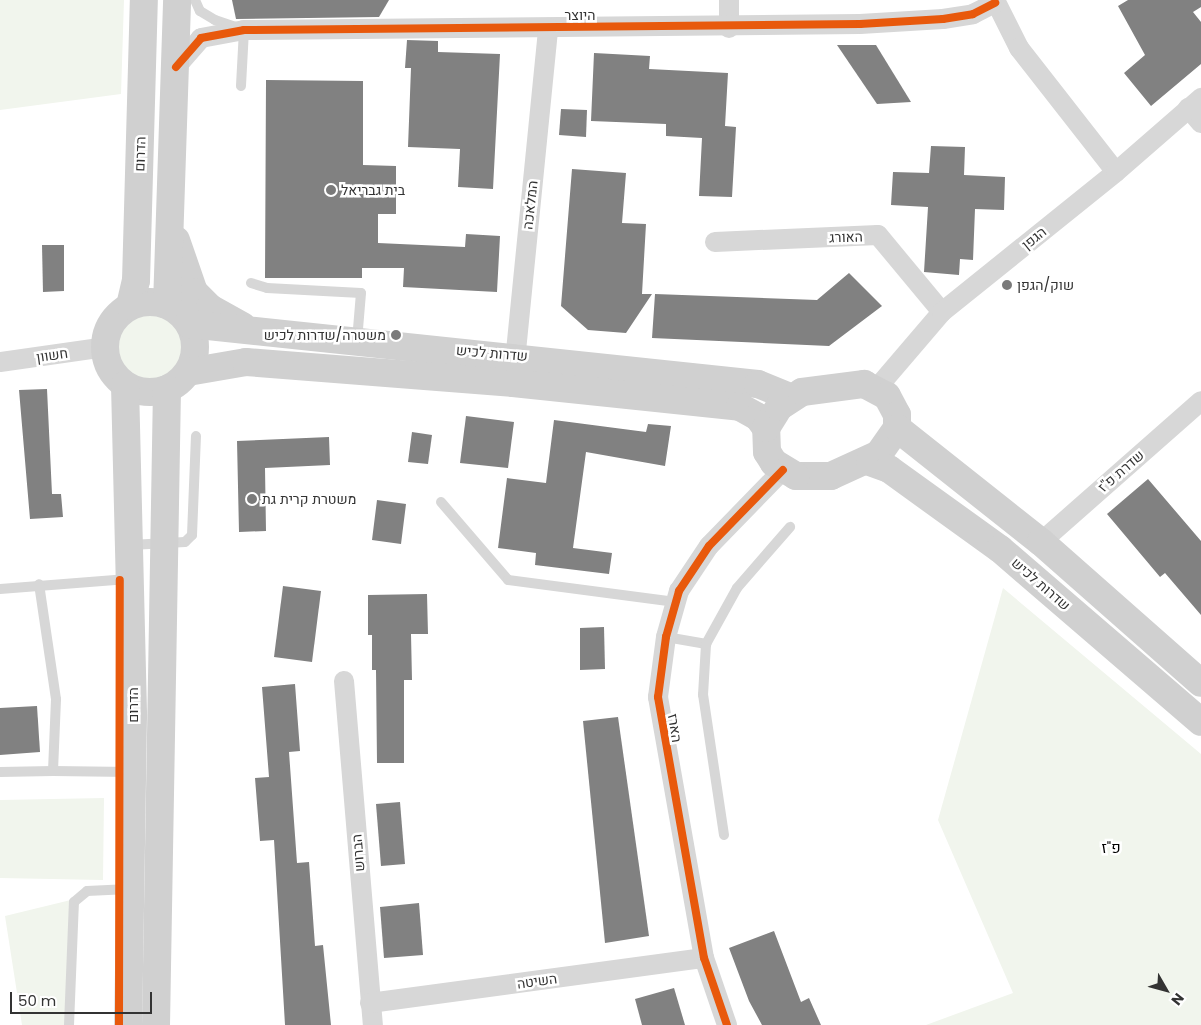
<!DOCTYPE html>
<meta charset="utf-8">
<style>
body{margin:0}
#map{position:relative;width:1201px;height:1025px;overflow:hidden;background:#fff;font-family:Poppins,Heebo,sans-serif}
div>[style]{position:absolute}
.green>*{inset:0;background:#f1f5ed}
.round{border-radius:50%}
.building>*{inset:0;background:#818181}
.service>*{height:10px;margin:-5px;padding:0 5px;transform-origin:5px;border-radius:5px;background:#d7d7d7}
.minor>*{height:20px;margin:-10px;padding:0 10px;transform-origin:10px;border-radius:10px;background:#d7d7d7}
.secondary>*{height:28px;margin:-14px;padding:0 14px;transform-origin:14px;border-radius:14px;background:#d0d0d0}
.secondary>.ring{margin:-14px;padding:0;box-sizing:content-box;background:none;border:28px solid #d0d0d0;border-radius:50%}
.cycleway>*{height:8px;margin:-4px;padding:0 4px;transform-origin:4px;border-radius:4px;background:#e8590c}
.dots>*{width:14px;height:14px;translate:-50% -50%;box-sizing:border-box;border:2px solid #fff;border-radius:50%}
span{translate:-50% -50%;white-space:nowrap;text-align:center;line-height:1.15;-webkit-text-stroke:5px #fff;paint-order:stroke}
.street-label{font-size:14px;color:#333}
.poi-label{font-size:14px;color:#333}
.left{translate:0 -50%;text-align:left}
.right{translate:-100% -50%;text-align:right}
.neighbourhood-label{font-size:15px;color:#000}
.north{position:absolute;left:1141px;top:965px;width:50px;height:50px;-webkit-text-stroke:4px #fff;paint-order:stroke;rotate:128deg;font-size:14px;font-weight:700;line-height:20px;text-align:center;color:#333}
.north::after{content:'';display:block;margin:auto;width:18px;height:22px;background:#333;clip-path:polygon(50% 0,100% 100%,50% 72%,0 100%)}
.scale{position:absolute;left:10px;top:992px;width:142px;height:22px;box-sizing:border-box;border:2px solid #333;border-top:0;padding-left:6px;font-size:15px;line-height:18px;white-space:nowrap;color:#333;-webkit-text-stroke:4px #fff;paint-order:stroke}
</style>
<div id="map">
<div class="green">
<div style="clip-path:polygon(0 0,124px 0,121px 94px,0 110px)"></div>
<div class="round" style="left:115px;top:314px;width:68px;height:68px"></div>
<div style="clip-path:polygon(1003px 588px,1201px 754px,1201px 1025px,926px 1025px,1013px 993px,938px 820px)"></div>
<div style="clip-path:polygon(104px 798px,103px 880px,0 878px,0 800px)"></div>
<div style="clip-path:polygon(79px 898px,71px 1025px,22px 1025px,5px 916px)"></div>
</div>
<div class="building">
<div style="clip-path:polygon(232px 0,389px 0,379px 17px,236px 19px)"></div>
<div style="clip-path:polygon(1128px 0,1201px 0,1201px 7px,1193px 12px,1201px 22px,1201px 64px,1151px 106px,1124px 73px,1145px 55px,1118px 6px)"></div>
<div style="clip-path:polygon(407px 40px,438px 41px,438px 52px,500px 54px,493px 189px,458px 187px,460px 149px,408px 147px,411px 68px,405px 68px)"></div>
<div style="clip-path:polygon(837px 45px,876px 45px,911px 102px,877px 104px)"></div>
<div style="clip-path:polygon(594px 53px,650px 56px,649px 69px,728px 73px,725px 126px,736px 127px,732px 197px,699px 196px,702px 138px,666px 136px,666px 124px,591px 121px)"></div>
<div style="clip-path:polygon(266px 80px,363px 81px,363px 165px,396px 166px,396px 214px,378px 214px,378px 243px,465px 247px,466px 234px,500px 236px,497px 292px,403px 287px,404px 268px,362px 268px,362px 278px,265px 278px)"></div>
<div style="clip-path:polygon(561px 109px,587px 110px,586px 137px,559px 135px)"></div>
<div style="clip-path:polygon(931px 146px,965px 147px,964px 175px,1005px 177px,1004px 210px,975px 209px,973px 260px,960px 259px,959px 275px,924px 272px,928px 207px,891px 205px,893px 172px,929px 173px)"></div>
<div style="clip-path:polygon(572px 169px,626px 173px,622px 223px,646px 224px,642px 294px,652px 294px,626px 333px,588px 330px,561px 306px)"></div>
<div style="clip-path:polygon(42px 245px,64px 245px,64px 291px,43px 292px)"></div>
<div style="clip-path:polygon(849px 273px,882px 306px,829px 346px,652px 338px,655px 294px,817px 300px)"></div>
<div style="clip-path:polygon(47px 389px,52px 494px,61px 494px,63px 517px,30px 519px,19px 390px)"></div>
<div style="clip-path:polygon(466px 416px,514px 422px,508px 468px,460px 463px)"></div>
<div style="clip-path:polygon(554px 420px,646px 432px,648px 424px,671px 426px,665px 466px,586px 452px,573px 548px,612px 553px,609px 574px,535px 565px,536px 553px,498px 548px,507px 478px,546px 483px)"></div>
<div style="clip-path:polygon(412px 432px,432px 435px,428px 464px,408px 462px)"></div>
<div style="clip-path:polygon(329px 437px,330px 465px,265px 468px,266px 531px,239px 532px,237px 441px)"></div>
<div style="clip-path:polygon(1148px 479px,1201px 541px,1201px 615px,1165px 573px,1160px 577px,1107px 514px)"></div>
<div style="clip-path:polygon(377px 500px,406px 504px,401px 544px,372px 540px)"></div>
<div style="clip-path:polygon(283px 586px,321px 591px,312px 662px,274px 657px)"></div>
<div style="clip-path:polygon(427px 594px,428px 634px,411px 634px,412px 680px,404px 680px,404px 763px,377px 763px,376px 670px,372px 670px,372px 635px,368px 635px,368px 595px)"></div>
<div style="clip-path:polygon(604px 627px,605px 669px,580px 670px,580px 628px)"></div>
<div style="clip-path:polygon(295px 684px,300px 751px,289px 752px,297px 863px,309px 862px,315px 946px,323px 945px,331px 1025px,285px 1025px,274px 840px,260px 841px,255px 778px,269px 777px,262px 687px)"></div>
<div style="clip-path:polygon(37px 706px,40px 752px,0 755px,0 708px)"></div>
<div style="clip-path:polygon(618px 717px,649px 936px,605px 943px,583px 721px)"></div>
<div style="clip-path:polygon(400px 802px,405px 864px,381px 866px,376px 804px)"></div>
<div style="clip-path:polygon(419px 903px,423px 955px,384px 958px,380px 907px)"></div>
<div style="clip-path:polygon(774px 931px,801px 1002px,809px 998px,821px 1025px,762px 1025px,749px 1001px,729px 948px)"></div>
<div style="clip-path:polygon(674px 988px,685px 1025px,642px 1025px,635px 999px)"></div>
</div>
<div class="service">
<div style="left:195px;top:0;width:12px;rotate:66deg"></div>
<div style="left:200px;top:11px;width:17px;rotate:31deg"></div>
<div style="left:215px;top:20px;width:31px;rotate:19deg"></div>
<div style="left:244px;top:30px;width:56px;rotate:93.1deg"></div>
<div style="left:251px;top:283px;width:17px;rotate:17deg"></div>
<div style="left:267px;top:288px;width:94px;rotate:3deg"></div>
<div style="left:361px;top:293px;width:48px;rotate:94.8deg"></div>
<div style="left:441px;top:502px;width:103px;rotate:49.3deg"></div>
<div style="left:508px;top:580px;width:169px;rotate:7.5deg"></div>
<div style="left:131px;top:545px;width:54px;rotate:-3.2deg"></div>
<div style="left:185px;top:542px;width:10px;rotate:-45deg"></div>
<div style="left:192px;top:535px;width:99px;rotate:-87.7deg"></div>
<div style="left:0;top:589px;width:128px;rotate:-4.5deg"></div>
<div style="left:666px;top:637px;width:41px;rotate:9.9deg"></div>
<div style="left:53px;top:771px;width:77px;rotate:0.7deg"></div>
<div style="left:0;top:772px;width:53px;rotate:-1.1deg"></div>
<div style="left:53px;top:771px;width:72px;rotate:-87.6deg"></div>
<div style="left:56px;top:699px;width:116px;rotate:-98.4deg"></div>
<div style="left:724px;top:835px;width:142px;rotate:-98.5deg"></div>
<div style="left:703px;top:695px;width:51px;rotate:-86.6deg"></div>
<div style="left:706px;top:644px;width:64px;rotate:-61deg"></div>
<div style="left:737px;top:588px;width:81px;rotate:-49deg"></div>
<div style="left:69px;top:1025px;width:123px;rotate:-87.7deg"></div>
<div style="left:74px;top:902px;width:17px;rotate:-40deg"></div>
<div style="left:87px;top:891px;width:42px;rotate:-2.7deg"></div>
</div>
<div class="minor">
<div style="left:995px;top:0;width:54px;rotate:63.4deg"></div>
<div style="left:1019px;top:48px;width:157px;rotate:52deg"></div>
<div style="left:729px;top:28px;width:28px;rotate:-90deg"></div>
<div style="left:176px;top:67px;width:38px;rotate:-49deg"></div>
<div style="left:201px;top:38px;width:44px;rotate:-10.5deg"></div>
<div style="left:244px;top:30px;width:616px;rotate:-0.56deg"></div>
<div style="left:860px;top:24px;width:83px;rotate:-3.4deg"></div>
<div style="left:943px;top:19px;width:30px;rotate:-9deg"></div>
<div style="left:973px;top:14px;width:25px;rotate:-27deg"></div>
<div style="left:1188px;top:108px;width:20px;rotate:49deg"></div>
<div style="left:715px;top:242px;width:163px;rotate:-2.5deg"></div>
<div style="left:878px;top:235px;width:100px;rotate:50.3deg"></div>
<div style="left:0;top:362px;width:106px;rotate:-8.1deg"></div>
<div style="left:514px;top:371px;width:345px;rotate:-84.3deg"></div>
<div style="left:877px;top:388px;width:100px;rotate:-49.5deg"></div>
<div style="left:942px;top:312px;width:223px;rotate:-38.8deg"></div>
<div style="left:1116px;top:172px;width:113px;rotate:-41deg"></div>
<div style="left:1041px;top:542px;width:213px;rotate:-41.4deg"></div>
<div style="left:344px;top:681px;width:345px;rotate:85.2deg"></div>
<div style="left:370px;top:1003px;width:337px;rotate:-7.7deg"></div>
<div style="left:727px;top:1025px;width:71px;rotate:-108.9deg"></div>
<div style="left:704px;top:958px;width:265px;rotate:-100deg"></div>
<div style="left:658px;top:697px;width:61px;rotate:-82.4deg"></div>
<div style="left:666px;top:637px;width:48px;rotate:-74.2deg"></div>
<div style="left:679px;top:591px;width:54px;rotate:-56.3deg"></div>
<div style="left:709px;top:546px;width:106px;rotate:-45.8deg"></div>
</div>
<div class="secondary">
<div style="left:176px;top:240px;width:55px;rotate:70.9deg"></div>
<div style="left:194px;top:292px;width:23px;rotate:45deg"></div>
<div style="left:210px;top:308px;width:37px;rotate:29deg"></div>
<div class="ring" style="left:105px;top:302px;width:62px;height:62px"></div>
<div style="left:167px;top:305px;width:305px;rotate:-88.1deg"></div>
<div style="left:130px;top:306px;width:26px;rotate:-77deg"></div>
<div style="left:136px;top:281px;width:281px;rotate:-88.4deg"></div>
<div style="left:189px;top:324px;width:572px;rotate:6.02deg"></div>
<div style="left:758px;top:384px;width:35px;rotate:22deg"></div>
<div style="left:188px;top:372px;width:59px;rotate:-9.8deg"></div>
<div style="left:246px;top:362px;width:268px;rotate:4.5deg"></div>
<div style="left:513px;top:383px;width:228px;rotate:6deg"></div>
<div style="left:740px;top:407px;width:21px;rotate:29deg"></div>
<div style="left:758px;top:417px;width:14px;rotate:54deg"></div>
<div style="left:864px;top:384px;width:26px;rotate:28deg"></div>
<div style="left:887px;top:396px;width:21px;rotate:62deg"></div>
<div style="left:897px;top:415px;width:13px;rotate:90deg"></div>
<div style="left:897px;top:428px;width:32px;rotate:125deg"></div>
<div style="left:879px;top:454px;width:53px;rotate:155.4deg"></div>
<div style="left:831px;top:476px;width:35px;rotate:180deg"></div>
<div style="left:796px;top:476px;width:26px;rotate:-149deg"></div>
<div style="left:774px;top:463px;width:13px;rotate:-122deg"></div>
<div style="left:767px;top:452px;width:24px;rotate:-92deg"></div>
<div style="left:766px;top:428px;width:25px;rotate:-58deg"></div>
<div style="left:779px;top:407px;width:27px;rotate:-33deg"></div>
<div style="left:802px;top:392px;width:63px;rotate:-7.4deg"></div>
<div style="left:125px;top:385px;width:331px;rotate:88.6deg"></div>
<div style="left:133px;top:716px;width:309px;rotate:90.9deg"></div>
<div style="left:897px;top:428px;width:184px;rotate:38.4deg"></div>
<div style="left:1041px;top:542px;width:213px;rotate:41.4deg"></div>
<div style="left:870px;top:462px;width:20px;rotate:20deg"></div>
<div style="left:889px;top:469px;width:137px;rotate:35.8deg"></div>
<div style="left:1000px;top:549px;width:265px;rotate:40.7deg"></div>
<div style="left:156px;top:1025px;width:636px;rotate:-89.01deg"></div>
</div>
<div class="cycleway">
<div style="left:176px;top:67px;width:38px;rotate:-49deg"></div>
<div style="left:201px;top:38px;width:44px;rotate:-10.5deg"></div>
<div style="left:244px;top:30px;width:616px;rotate:-0.56deg"></div>
<div style="left:860px;top:24px;width:83px;rotate:-3.4deg"></div>
<div style="left:943px;top:19px;width:30px;rotate:-9deg"></div>
<div style="left:973px;top:14px;width:25px;rotate:-27deg"></div>
<div style="left:119px;top:1025px;width:445px;rotate:-89.9deg"></div>
<div style="left:727px;top:1025px;width:71px;rotate:-108.9deg"></div>
<div style="left:704px;top:958px;width:265px;rotate:-100deg"></div>
<div style="left:658px;top:697px;width:61px;rotate:-82.4deg"></div>
<div style="left:666px;top:637px;width:48px;rotate:-74.2deg"></div>
<div style="left:679px;top:591px;width:54px;rotate:-56.3deg"></div>
<div style="left:709px;top:546px;width:106px;rotate:-45.8deg"></div>
</div>
<div class="dots">
<div style="left:331px;top:190px;background:#7a7a7a"></div>
<div style="left:1007px;top:285px;background:#7a7a7a"></div>
<div style="left:396px;top:335px;background:#7a7a7a"></div>
<div style="left:252px;top:499px;background:#7a7a7a"></div>
</div>
<div class="street-label">
<span style="left:580px;top:15px">היוצר</span>
<span style="left:140px;top:154px;rotate:-88deg">הדרום</span>
<span style="left:530px;top:205px;rotate:-84deg">המלאכה</span>
<span style="left:846px;top:237px;rotate:-2deg">האורג</span>
<span style="left:1034px;top:238px;rotate:-39deg">הגפן</span>
<span style="left:492px;top:353px;rotate:5deg">שדרות לכיש</span>
<span style="left:52px;top:355px;rotate:-8deg">חשוון</span>
<span style="left:1121px;top:471px;rotate:-41deg">שדרת פ"ז</span>
<span style="left:1041px;top:584px;rotate:41deg">שדרות לכיש</span>
<span style="left:133px;top:705px;rotate:-90deg">הדרום</span>
<span style="left:675px;top:728px;rotate:81deg">הארז</span>
<span style="left:358px;top:853px;rotate:-95deg">הברוש</span>
<span style="left:537px;top:981px;rotate:-8deg">השיטה</span>
</div>
<div class="poi-label">
<span class="left" style="left:341px;top:190px">בית גבריאל</span>
<span class="left" style="left:1017px;top:285px">שוק/הגפן</span>
<span class="right" style="left:386px;top:335px">משטרה/שדרות לכיש</span>
<span class="left" style="left:262px;top:499px">משטרת קרית גת</span>
</div>
<div class="neighbourhood-label">
<span style="left:1111px;top:848px">פ"ז</span>
</div>
<div class="north">N</div>
<div class="scale">50 m</div>
</div>
